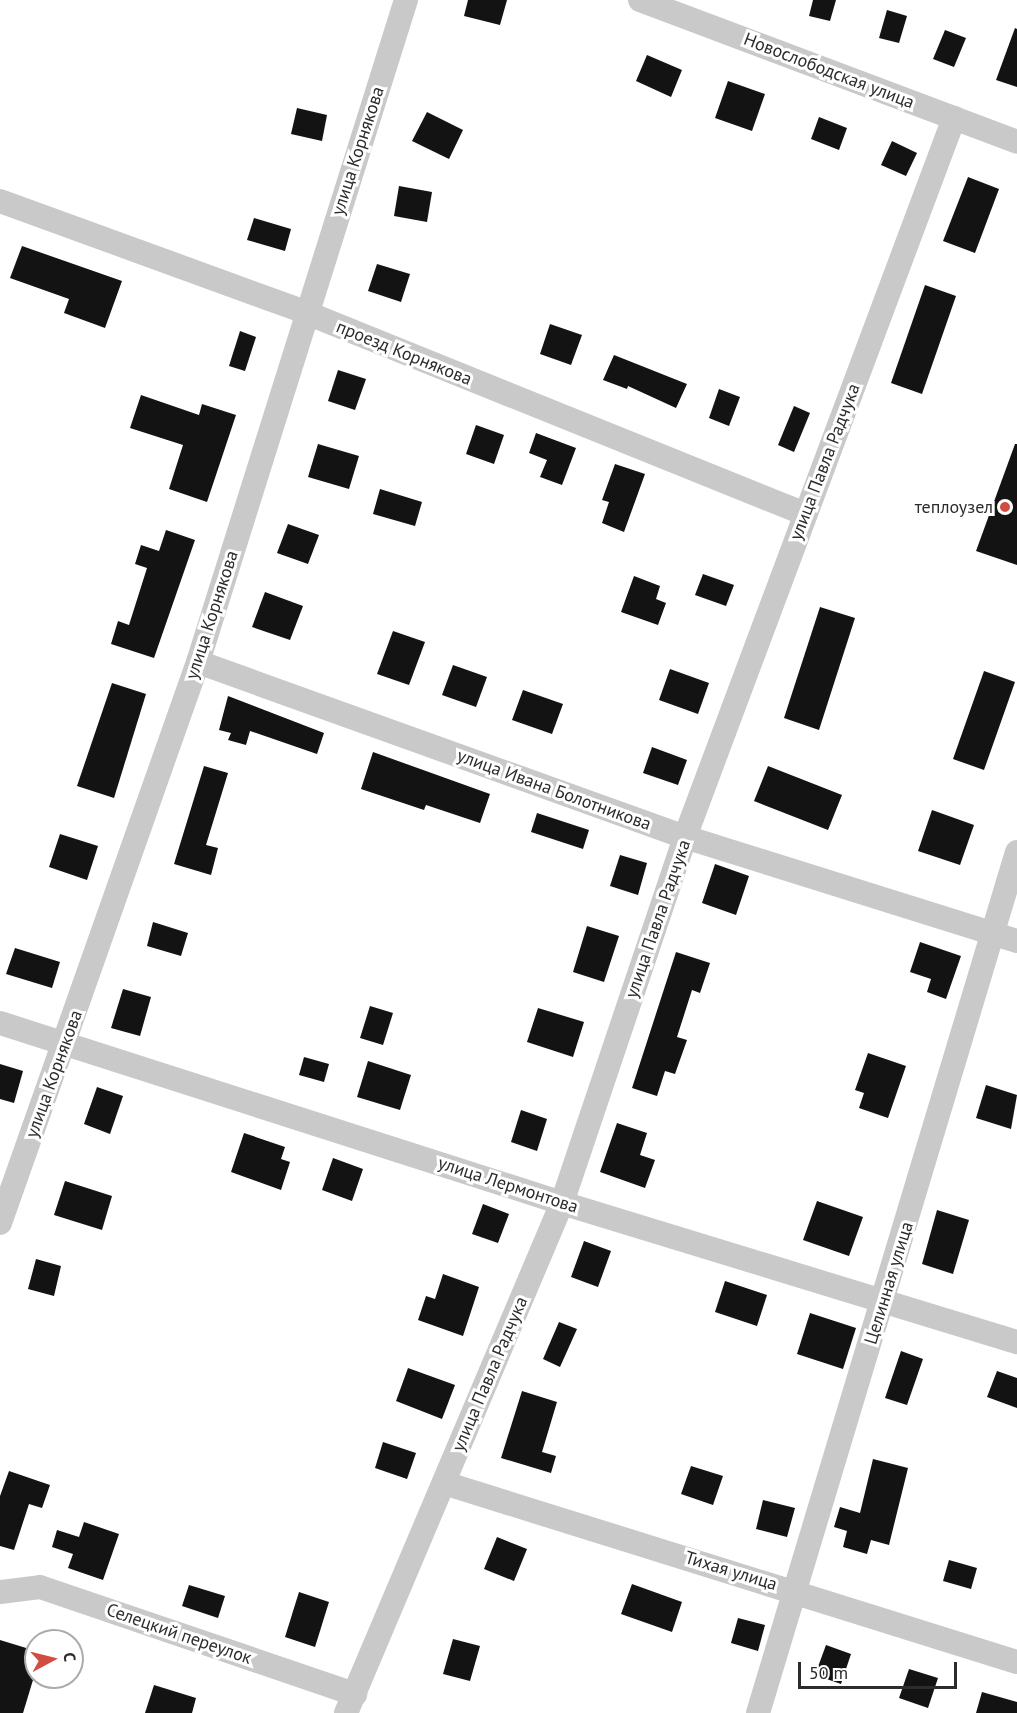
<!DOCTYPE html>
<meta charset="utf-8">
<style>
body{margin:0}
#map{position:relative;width:1017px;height:1713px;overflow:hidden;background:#fff;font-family:"PT Sans",sans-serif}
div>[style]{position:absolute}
.building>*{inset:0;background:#131313}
.minor>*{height:24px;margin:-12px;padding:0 12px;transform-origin:12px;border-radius:12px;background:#c9c9c9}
.dots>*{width:16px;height:16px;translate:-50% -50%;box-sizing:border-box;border:3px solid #fff;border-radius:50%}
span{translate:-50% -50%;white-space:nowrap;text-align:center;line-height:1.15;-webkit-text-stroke:6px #fff;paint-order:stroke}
.street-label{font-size:18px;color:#2c2c2c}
.poi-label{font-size:18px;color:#2c2c2c}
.right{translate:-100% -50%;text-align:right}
.north{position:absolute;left:24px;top:1629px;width:60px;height:60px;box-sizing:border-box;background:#fff;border:2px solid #ababab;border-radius:50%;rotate:83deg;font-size:16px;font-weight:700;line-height:24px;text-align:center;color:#2c2c2c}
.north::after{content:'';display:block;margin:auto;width:21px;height:27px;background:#d14c41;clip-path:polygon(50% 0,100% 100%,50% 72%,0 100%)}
.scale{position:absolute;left:798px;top:1662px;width:159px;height:27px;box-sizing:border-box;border:3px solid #2c2c2c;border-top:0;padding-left:8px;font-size:18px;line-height:21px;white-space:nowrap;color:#2c2c2c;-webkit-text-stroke:4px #fff;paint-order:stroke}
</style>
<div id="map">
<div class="building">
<div style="clip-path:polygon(468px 0,507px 0,500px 25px,464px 16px)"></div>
<div style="clip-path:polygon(813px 0,836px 0,830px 21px,809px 16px)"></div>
<div style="clip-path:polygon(887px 10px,907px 16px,899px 43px,879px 38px)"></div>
<div style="clip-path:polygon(1015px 28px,1017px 29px,1017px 87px,996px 80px)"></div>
<div style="clip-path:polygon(945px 30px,966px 38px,954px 67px,933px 59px)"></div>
<div style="clip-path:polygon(647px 55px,682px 70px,671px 97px,636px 81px)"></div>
<div style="clip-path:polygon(728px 81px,765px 94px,752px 131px,715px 118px)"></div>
<div style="clip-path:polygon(297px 108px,327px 115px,322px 141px,291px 134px)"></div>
<div style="clip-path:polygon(427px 112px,463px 130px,449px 159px,412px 141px)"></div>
<div style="clip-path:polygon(819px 117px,847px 128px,839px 150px,811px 139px)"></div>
<div style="clip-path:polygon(892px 141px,917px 153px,906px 176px,881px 165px)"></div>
<div style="clip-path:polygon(968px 177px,999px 189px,975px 253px,943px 241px)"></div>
<div style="clip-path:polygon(399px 186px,432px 192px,427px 222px,394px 216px)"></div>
<div style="clip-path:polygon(254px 218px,291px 229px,285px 251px,247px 240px)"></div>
<div style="clip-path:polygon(22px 246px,122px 281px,105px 328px,64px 313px,69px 299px,10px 278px)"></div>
<div style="clip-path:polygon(377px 264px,410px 274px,401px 302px,368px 291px)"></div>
<div style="clip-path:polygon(925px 285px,956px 296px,922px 394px,891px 383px)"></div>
<div style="clip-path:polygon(550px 324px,582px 335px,571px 365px,540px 354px)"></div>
<div style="clip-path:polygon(240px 331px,256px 337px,245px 371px,229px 366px)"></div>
<div style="clip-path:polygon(614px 355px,687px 384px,676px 408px,628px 386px,627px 389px,603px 380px)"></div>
<div style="clip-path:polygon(338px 370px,366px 379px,355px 410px,328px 401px)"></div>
<div style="clip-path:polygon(719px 389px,740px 397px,729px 426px,709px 418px)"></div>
<div style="clip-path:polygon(141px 395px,199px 415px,202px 404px,236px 415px,207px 502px,169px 489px,183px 445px,130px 428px)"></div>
<div style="clip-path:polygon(794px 406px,810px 413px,794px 452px,778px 445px)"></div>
<div style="clip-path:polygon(476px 425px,504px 435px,494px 464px,466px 454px)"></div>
<div style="clip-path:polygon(536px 433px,576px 448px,562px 485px,540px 477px,547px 460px,529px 453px)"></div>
<div style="clip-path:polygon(318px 444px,359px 456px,349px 489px,308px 477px)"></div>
<div style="clip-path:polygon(1015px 444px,1017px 444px,1017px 565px,976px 551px)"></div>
<div style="clip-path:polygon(615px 464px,645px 474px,624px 532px,602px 523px,609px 502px,602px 500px)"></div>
<div style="clip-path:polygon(380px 489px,422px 502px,415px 526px,373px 514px)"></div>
<div style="clip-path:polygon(288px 524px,319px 535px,308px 564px,277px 553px)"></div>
<div style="clip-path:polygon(166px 530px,195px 540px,154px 658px,111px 644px,118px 621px,129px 625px,147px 568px,135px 564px,141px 545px,159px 551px)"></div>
<div style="clip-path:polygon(703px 574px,734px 585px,726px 606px,695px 595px)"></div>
<div style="clip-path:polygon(634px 576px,660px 586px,656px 599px,666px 603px,658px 625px,621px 612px)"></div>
<div style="clip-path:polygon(265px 592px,303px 606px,290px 640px,252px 627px)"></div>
<div style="clip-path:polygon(820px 607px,855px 618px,819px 730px,784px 718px)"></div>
<div style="clip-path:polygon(393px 631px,425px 642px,409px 685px,377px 674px)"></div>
<div style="clip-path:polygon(453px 665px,487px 677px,476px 707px,442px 695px)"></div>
<div style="clip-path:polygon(670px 669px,709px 683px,698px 714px,659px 700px)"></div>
<div style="clip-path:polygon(984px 671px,1015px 682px,984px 770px,953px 759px)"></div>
<div style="clip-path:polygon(112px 683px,146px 694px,114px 798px,77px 786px)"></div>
<div style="clip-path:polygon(523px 690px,563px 704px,552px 734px,512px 720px)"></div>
<div style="clip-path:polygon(228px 696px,324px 733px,317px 754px,250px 731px,246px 745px,228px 740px,231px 733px,219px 730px)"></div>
<div style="clip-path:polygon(652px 747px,687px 760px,678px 785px,643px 773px)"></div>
<div style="clip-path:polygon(373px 752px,490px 794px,480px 823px,426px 805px,424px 810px,361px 789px)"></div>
<div style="clip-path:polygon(204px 766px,228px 773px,206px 845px,218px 848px,211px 875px,174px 864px)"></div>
<div style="clip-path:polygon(768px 766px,842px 795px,828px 830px,754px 801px)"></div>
<div style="clip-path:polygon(932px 810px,974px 825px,960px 865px,918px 851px)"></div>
<div style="clip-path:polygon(537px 813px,589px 830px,583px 849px,531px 832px)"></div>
<div style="clip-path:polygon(60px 834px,98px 846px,87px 880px,49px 867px)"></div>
<div style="clip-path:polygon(620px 855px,647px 863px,638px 895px,610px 886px)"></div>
<div style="clip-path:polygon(715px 864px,749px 876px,736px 915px,702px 903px)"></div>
<div style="clip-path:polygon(153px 922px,188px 933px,181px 956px,147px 946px)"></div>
<div style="clip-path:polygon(587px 926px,619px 936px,604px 982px,573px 972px)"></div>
<div style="clip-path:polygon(920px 942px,961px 956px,946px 999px,927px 992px,931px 979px,910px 972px)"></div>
<div style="clip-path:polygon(15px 948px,60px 962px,52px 988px,6px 974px)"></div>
<div style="clip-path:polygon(676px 952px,710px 963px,700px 993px,692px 990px,677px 1037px,687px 1040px,675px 1074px,665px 1071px,657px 1096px,632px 1088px)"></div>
<div style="clip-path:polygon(123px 989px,151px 997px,140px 1036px,111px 1028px)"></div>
<div style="clip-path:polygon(370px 1006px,393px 1013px,383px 1045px,360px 1038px)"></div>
<div style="clip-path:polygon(538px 1008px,584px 1022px,573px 1057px,527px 1042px)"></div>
<div style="clip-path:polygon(868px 1053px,906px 1066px,888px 1118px,859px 1108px,864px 1093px,855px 1090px)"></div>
<div style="clip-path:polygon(304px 1057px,329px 1064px,324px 1082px,299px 1075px)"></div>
<div style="clip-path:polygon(368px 1061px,411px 1075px,400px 1110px,357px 1097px)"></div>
<div style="clip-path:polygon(0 1064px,23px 1071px,14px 1103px,0 1099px)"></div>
<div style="clip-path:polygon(986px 1085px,1017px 1095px,1011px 1129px,976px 1118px)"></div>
<div style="clip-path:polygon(97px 1087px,123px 1096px,110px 1134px,84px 1124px)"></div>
<div style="clip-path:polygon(521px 1110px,547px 1119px,537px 1151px,511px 1142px)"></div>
<div style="clip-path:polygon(617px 1123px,647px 1133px,640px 1155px,655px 1160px,645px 1188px,600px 1172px)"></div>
<div style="clip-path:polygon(244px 1133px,285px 1147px,281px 1159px,290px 1162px,281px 1190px,231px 1172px)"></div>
<div style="clip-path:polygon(333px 1158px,363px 1169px,352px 1201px,322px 1190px)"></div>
<div style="clip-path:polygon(65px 1181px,112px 1196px,102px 1230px,54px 1215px)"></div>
<div style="clip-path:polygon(817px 1201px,863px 1217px,849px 1256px,803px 1240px)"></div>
<div style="clip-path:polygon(483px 1204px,509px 1214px,498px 1243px,472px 1234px)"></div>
<div style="clip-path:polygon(937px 1210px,969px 1220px,953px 1274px,922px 1264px)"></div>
<div style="clip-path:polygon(584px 1241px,611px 1251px,598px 1287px,571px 1277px)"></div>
<div style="clip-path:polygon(36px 1259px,61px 1266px,54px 1296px,28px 1289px)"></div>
<div style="clip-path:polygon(443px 1274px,479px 1287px,463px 1336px,418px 1320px,426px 1296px,435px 1299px)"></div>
<div style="clip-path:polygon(725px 1281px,767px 1295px,757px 1326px,715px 1312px)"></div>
<div style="clip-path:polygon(810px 1313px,856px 1328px,843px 1369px,797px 1354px)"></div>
<div style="clip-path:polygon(559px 1322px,577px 1329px,560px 1367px,543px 1359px)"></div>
<div style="clip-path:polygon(901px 1351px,923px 1359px,907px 1405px,885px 1398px)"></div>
<div style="clip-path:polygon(408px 1368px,455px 1385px,442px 1419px,396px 1401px)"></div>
<div style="clip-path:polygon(997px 1371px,1017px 1378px,1017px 1408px,987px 1397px)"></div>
<div style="clip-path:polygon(522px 1391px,557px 1402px,542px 1452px,556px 1456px,551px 1473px,501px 1458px)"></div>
<div style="clip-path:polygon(383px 1442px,416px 1453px,407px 1479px,375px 1468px)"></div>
<div style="clip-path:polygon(873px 1459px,908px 1468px,889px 1545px,871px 1540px,867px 1554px,843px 1547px,847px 1531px,834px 1527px,840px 1507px,860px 1513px)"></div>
<div style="clip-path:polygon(691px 1466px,723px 1476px,713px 1505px,681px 1494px)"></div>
<div style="clip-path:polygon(9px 1471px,50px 1485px,42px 1508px,29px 1504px,14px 1550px,0 1546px,0 1496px)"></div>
<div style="clip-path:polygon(763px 1500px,795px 1508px,787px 1537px,756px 1529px)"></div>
<div style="clip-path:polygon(84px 1522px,119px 1534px,103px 1580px,68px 1568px,73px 1554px,52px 1547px,57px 1530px,79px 1537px)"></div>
<div style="clip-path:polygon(497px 1537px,527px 1549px,514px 1581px,484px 1569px)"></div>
<div style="clip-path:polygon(949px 1560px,977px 1568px,971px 1589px,943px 1581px)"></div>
<div style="clip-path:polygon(632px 1584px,682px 1602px,672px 1632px,621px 1614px)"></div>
<div style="clip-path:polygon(189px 1585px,225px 1596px,218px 1618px,182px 1606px)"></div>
<div style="clip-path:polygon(299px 1592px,329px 1602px,315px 1647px,285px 1637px)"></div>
<div style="clip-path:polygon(738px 1618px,765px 1625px,758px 1651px,731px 1643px)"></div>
<div style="clip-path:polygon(453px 1639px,480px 1646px,470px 1681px,443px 1674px)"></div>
<div style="clip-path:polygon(0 1640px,36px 1651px,36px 1670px,23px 1713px,0 1713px)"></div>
<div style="clip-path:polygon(826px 1645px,851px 1654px,841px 1684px,815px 1675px)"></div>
<div style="clip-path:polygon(909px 1669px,938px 1678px,928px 1708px,899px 1698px)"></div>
<div style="clip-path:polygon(154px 1685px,196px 1698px,192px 1713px,145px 1713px)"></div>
<div style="clip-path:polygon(982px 1692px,1017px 1702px,1017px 1713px,976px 1713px)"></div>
</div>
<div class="minor">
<div style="left:640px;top:0;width:403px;rotate:20.6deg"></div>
<div style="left:0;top:201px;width:327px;rotate:20deg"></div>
<div style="left:307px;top:313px;width:537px;rotate:21.98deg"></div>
<div style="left:198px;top:662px;width:517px;rotate:19.77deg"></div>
<div style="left:685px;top:837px;width:348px;rotate:17.4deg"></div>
<div style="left:0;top:1023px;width:590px;rotate:17.76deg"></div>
<div style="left:562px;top:1203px;width:476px;rotate:17deg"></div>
<div style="left:0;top:1223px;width:595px;rotate:-70.56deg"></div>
<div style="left:198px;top:662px;width:694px;rotate:-72.56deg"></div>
<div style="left:444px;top:1483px;width:600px;rotate:17.35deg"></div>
<div style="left:0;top:1592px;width:40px;rotate:-7.1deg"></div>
<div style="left:40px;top:1587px;width:333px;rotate:18.8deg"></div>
<div style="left:346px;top:1713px;width:554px;rotate:-67.05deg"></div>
<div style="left:562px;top:1203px;width:386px;rotate:-71.4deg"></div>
<div style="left:685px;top:837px;width:768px;rotate:-69.49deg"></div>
<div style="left:758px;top:1713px;width:899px;rotate:-73.26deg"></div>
</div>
<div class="dots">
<div style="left:1005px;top:507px;background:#d14c41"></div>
</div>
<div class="street-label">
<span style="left:829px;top:71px;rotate:21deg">Новослободская улица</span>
<span style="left:358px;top:151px;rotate:-72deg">улица Корнякова</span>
<span style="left:404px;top:353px;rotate:22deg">проезд Корнякова</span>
<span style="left:825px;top:462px;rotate:-69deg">улица Павла Радчука</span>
<span style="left:212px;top:615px;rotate:-72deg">улица Корнякова</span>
<span style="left:554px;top:790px;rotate:20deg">улица Ивана Болотникова</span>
<span style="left:658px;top:919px;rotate:-71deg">улица Павла Радчука</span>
<span style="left:54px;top:1074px;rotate:-70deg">улица Корнякова</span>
<span style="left:508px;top:1185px;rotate:18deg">улица Лермонтова</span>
<span style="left:889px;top:1283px;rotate:-73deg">Целинная улица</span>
<span style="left:490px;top:1374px;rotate:-67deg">улица Павла Радчука</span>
<span style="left:731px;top:1571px;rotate:17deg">Тихая улица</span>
<span style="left:179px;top:1634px;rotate:19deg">Селецкий переулок</span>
</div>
<div class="poi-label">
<span class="right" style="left:993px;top:507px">теплоузел</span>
</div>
<div class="north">С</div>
<div class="scale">50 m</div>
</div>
